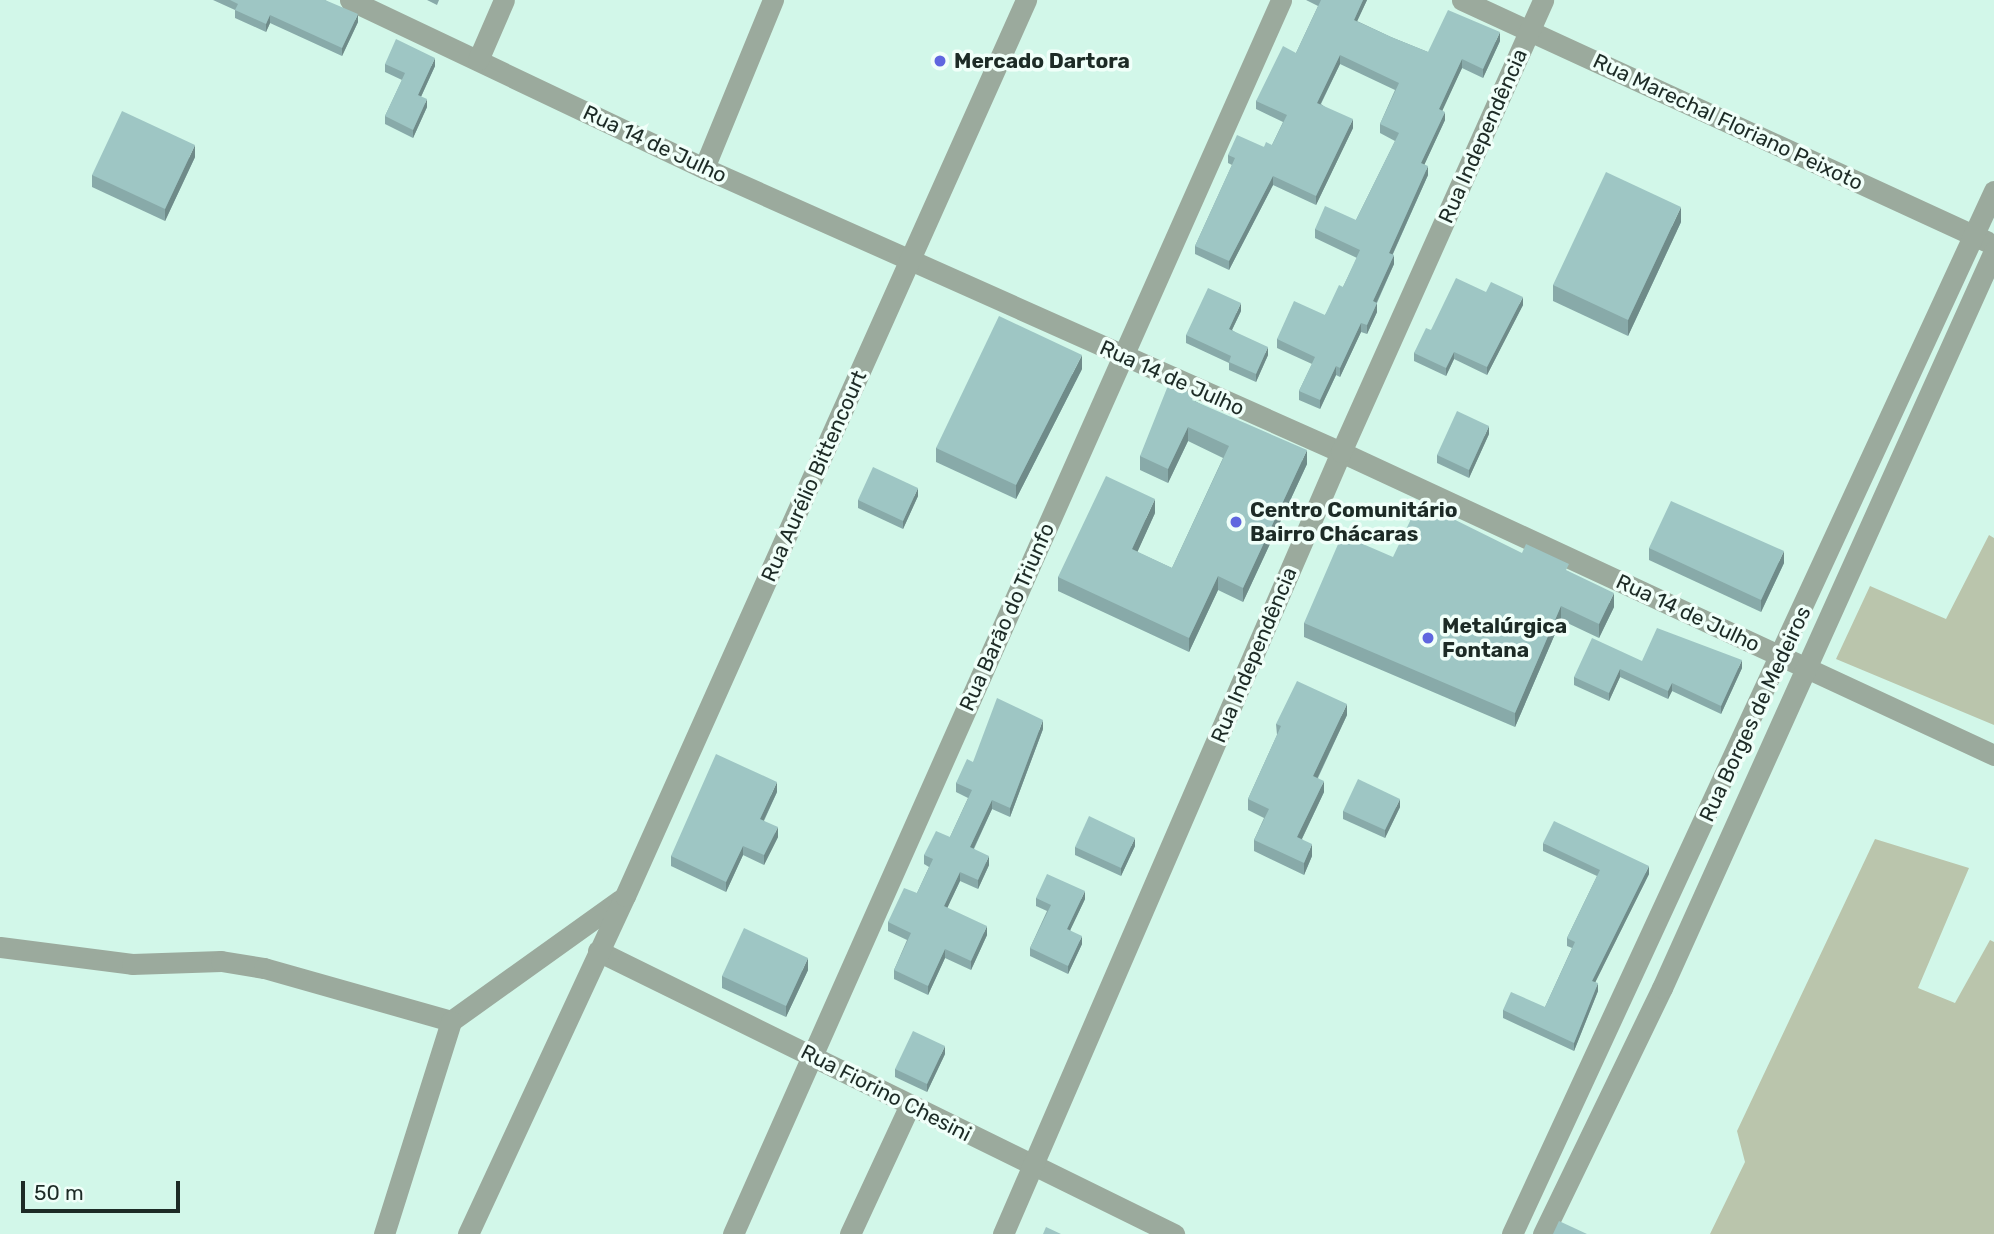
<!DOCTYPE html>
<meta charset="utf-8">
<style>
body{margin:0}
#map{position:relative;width:1994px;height:1234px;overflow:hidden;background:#d2f7e9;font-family:Rubik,sans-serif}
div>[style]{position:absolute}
.green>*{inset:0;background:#bac5ac}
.minor>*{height:21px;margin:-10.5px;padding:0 10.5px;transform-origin:10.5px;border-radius:10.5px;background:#9baa9d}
.wall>*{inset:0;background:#88aaa9}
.shaded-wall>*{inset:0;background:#6f8b89}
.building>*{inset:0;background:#9ec6c4}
.dots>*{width:19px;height:19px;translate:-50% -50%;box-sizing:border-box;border:4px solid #f0fff9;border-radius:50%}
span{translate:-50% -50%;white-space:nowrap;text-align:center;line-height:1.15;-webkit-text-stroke:7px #f0fff9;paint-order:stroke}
.poi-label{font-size:21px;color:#1d2b26;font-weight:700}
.left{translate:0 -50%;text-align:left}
.street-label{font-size:21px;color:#1d2b26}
.scale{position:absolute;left:21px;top:1181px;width:159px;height:32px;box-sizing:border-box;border:4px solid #1d2b26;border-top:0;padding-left:9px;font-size:21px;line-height:24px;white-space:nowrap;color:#1d2b26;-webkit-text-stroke:5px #f0fff9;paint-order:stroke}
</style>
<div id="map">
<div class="green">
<div style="clip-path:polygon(1989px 535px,1994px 538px,1994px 725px,1836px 659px,1870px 586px,1946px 619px)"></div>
<div style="clip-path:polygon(1875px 839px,1969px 868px,1918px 988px,1955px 1003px,1990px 940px,1994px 942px,1994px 1234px,1710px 1234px,1745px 1162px,1737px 1131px)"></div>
</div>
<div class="minor">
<div style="left:350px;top:0;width:392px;rotate:25.4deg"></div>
<div style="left:704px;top:168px;width:697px;rotate:24.03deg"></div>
<div style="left:1341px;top:452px;width:720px;rotate:24.89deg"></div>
<div style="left:1462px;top:0;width:577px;rotate:24.7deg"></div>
<div style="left:478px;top:60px;width:65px;rotate:-66.6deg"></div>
<div style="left:704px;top:168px;width:182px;rotate:-67.7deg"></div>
<div style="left:0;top:947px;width:133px;rotate:7.3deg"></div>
<div style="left:132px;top:964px;width:89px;rotate:-1.9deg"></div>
<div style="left:221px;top:961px;width:44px;rotate:9.2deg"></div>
<div style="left:264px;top:968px;width:194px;rotate:15.8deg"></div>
<div style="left:451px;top:1021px;width:208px;rotate:-35.6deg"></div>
<div style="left:598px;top:951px;width:642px;rotate:26.17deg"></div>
<div style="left:384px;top:1234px;width:223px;rotate:-72.5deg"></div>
<div style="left:468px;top:1234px;width:373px;rotate:-65.1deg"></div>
<div style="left:625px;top:896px;width:982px;rotate:-65.89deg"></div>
<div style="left:733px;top:1234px;width:1350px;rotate:-66.05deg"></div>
<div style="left:850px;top:1234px;width:142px;rotate:-65.1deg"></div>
<div style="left:1003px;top:1234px;width:852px;rotate:-66.62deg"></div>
<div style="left:1341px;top:452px;width:495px;rotate:-65.9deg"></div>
<div style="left:1512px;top:1234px;width:1149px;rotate:-65.2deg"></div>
<div style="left:1543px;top:1234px;width:273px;rotate:-64.2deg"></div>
<div style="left:1662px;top:988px;width:808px;rotate:-65.75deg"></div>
</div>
<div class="wall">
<div style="clip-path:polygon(213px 0,325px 0,358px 22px,342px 56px,270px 23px,266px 32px,235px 18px,235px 10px)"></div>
<div style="clip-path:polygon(427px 0,439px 0,437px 5px)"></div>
<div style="clip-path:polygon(1306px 0,1367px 0,1357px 21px,1391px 37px,1428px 52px,1500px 41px,1483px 78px,1462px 68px,1442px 110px,1445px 120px,1424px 165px,1428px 175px,1393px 254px,1394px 264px,1377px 303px,1377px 312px,1367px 334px,1361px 332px,1340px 377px,1336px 375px,1320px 409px,1299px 400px,1299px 391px,1312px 364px,1277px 348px,1277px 339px,1325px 315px,1343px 287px,1357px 258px,1315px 238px,1315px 229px,1356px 220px,1395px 141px,1380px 133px,1380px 124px,1395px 90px,1340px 64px,1321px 104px,1353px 128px,1316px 205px,1273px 185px,1229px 270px,1195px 254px,1195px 246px,1232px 165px,1228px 163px,1228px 155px,1272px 145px,1283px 122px,1256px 109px,1256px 101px,1296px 53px,1318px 6px)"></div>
<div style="clip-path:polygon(385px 64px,435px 66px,421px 97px,427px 107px,413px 138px,385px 124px,385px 116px,402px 80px,385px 72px)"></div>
<div style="clip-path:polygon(195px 157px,165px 221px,92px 187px,92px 175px)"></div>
<div style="clip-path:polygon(1681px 222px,1628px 336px,1553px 301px,1553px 285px)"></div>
<div style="clip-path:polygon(1486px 292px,1523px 305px,1487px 375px,1454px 359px,1446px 376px,1414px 361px,1414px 353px,1431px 330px)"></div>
<div style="clip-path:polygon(1241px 311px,1232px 330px,1268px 355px,1256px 382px,1229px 370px,1229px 363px,1186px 343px,1186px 335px)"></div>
<div style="clip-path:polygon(1082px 369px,1016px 499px,936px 462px,936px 448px)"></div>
<div style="clip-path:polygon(1195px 401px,1307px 464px,1243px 602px,1218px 590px,1189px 652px,1058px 591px,1058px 577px,1155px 513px,1137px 552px,1172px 568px,1223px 458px,1188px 441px,1168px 483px,1140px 470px,1140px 456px)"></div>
<div style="clip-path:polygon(1489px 434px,1469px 478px,1437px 463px,1437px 455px)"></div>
<div style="clip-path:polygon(918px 496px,903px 529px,858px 508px,858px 500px)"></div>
<div style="clip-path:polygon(1649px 548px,1784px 563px,1761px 612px,1649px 560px)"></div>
<div style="clip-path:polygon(1522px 553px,1569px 572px,1614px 607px,1599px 638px,1561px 620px,1515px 727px,1304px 637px,1304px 623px,1393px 557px)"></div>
<div style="clip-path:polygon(1642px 661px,1742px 668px,1721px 714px,1672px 691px,1668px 699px,1620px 677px,1609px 701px,1574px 685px,1574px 677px)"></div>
<div style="clip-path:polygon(1347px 715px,1318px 778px,1324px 792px,1302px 839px,1312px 856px,1304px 875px,1254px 851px,1254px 840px,1264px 818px,1248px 810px,1248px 799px,1277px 735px,1276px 724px)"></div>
<div style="clip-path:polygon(1043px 729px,1010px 817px,992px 809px,974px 849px,989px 865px,978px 889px,960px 881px,947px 908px,987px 935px,971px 970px,945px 958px,928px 995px,894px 979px,894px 970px,907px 940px,888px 931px,888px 922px,917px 893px,929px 867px,924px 864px,924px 855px,950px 837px,968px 798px,956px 792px,956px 783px,973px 762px)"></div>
<div style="clip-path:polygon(777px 792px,764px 821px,778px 837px,764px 865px,743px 855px,726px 892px,671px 866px,671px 856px)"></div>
<div style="clip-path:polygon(1400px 807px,1385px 838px,1343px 819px,1343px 811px)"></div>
<div style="clip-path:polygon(1543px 843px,1649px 874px,1595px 982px,1598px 991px,1574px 1051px,1503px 1018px,1503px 1010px,1545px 1007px,1572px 948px,1567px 946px,1567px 938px,1597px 876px,1543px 851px)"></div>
<div style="clip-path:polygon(1135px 846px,1121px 876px,1075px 855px,1075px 847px)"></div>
<div style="clip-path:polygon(1036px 898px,1085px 899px,1070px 930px,1082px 944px,1068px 974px,1030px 956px,1030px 948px,1047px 911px,1036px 906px)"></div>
<div style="clip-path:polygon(808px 970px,786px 1017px,722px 988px,722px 976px)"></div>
<div style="clip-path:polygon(945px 1054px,927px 1092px,895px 1077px,895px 1069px)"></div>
</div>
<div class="shaded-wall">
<div style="clip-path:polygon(1363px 0,1367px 0,1354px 28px,1354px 20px)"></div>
<div style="clip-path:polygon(358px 14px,358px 22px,342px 56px,342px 48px)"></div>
<div style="clip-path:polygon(270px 15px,270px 23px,266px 32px,266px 24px)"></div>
<div style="clip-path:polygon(1500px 32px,1500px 41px,1483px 78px,1483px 69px)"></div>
<div style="clip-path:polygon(1340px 55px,1340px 64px,1317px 111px,1317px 103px)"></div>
<div style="clip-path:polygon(435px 58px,435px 66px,418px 103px,418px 95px)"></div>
<div style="clip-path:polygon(1462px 59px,1462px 68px,1439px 118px,1439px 109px)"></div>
<div style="clip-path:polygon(427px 99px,427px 107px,413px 138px,413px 130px)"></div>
<div style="clip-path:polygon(1445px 112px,1445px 120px,1421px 172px,1421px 163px)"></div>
<div style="clip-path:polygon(1353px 119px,1353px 128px,1316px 205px,1316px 196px)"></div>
<div style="clip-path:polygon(195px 145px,195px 157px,165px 221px,165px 209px)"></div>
<div style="clip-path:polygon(1428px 166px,1428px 175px,1389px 262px,1389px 253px)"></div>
<div style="clip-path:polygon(1273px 176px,1273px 185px,1229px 270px,1229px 261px)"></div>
<div style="clip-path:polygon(1681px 207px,1681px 222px,1628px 336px,1628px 320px)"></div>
<div style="clip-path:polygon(1394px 255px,1394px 264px,1373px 310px,1373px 301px)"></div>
<div style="clip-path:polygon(1523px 297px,1523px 305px,1487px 375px,1487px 367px)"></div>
<div style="clip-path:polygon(1241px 303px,1241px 311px,1229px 336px,1229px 329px)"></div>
<div style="clip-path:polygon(1377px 303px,1377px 312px,1367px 334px,1367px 325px)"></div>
<div style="clip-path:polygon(1361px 323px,1361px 332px,1340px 377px,1340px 368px)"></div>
<div style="clip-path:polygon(1268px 347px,1268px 355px,1256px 382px,1256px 374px)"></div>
<div style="clip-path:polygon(1454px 352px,1454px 359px,1446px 376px,1446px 368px)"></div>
<div style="clip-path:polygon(1082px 355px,1082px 369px,1016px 499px,1016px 485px)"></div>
<div style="clip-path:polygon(1336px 366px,1336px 375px,1320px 409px,1320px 400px)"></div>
<div style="clip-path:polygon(1489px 426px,1489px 434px,1469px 478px,1469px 470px)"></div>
<div style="clip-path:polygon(1188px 427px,1188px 441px,1168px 483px,1168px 469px)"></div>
<div style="clip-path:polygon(1307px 450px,1307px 464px,1243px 602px,1243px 588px)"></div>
<div style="clip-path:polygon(918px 488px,918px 496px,903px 529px,903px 521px)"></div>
<div style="clip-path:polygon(1155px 499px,1155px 513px,1132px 564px,1132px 549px)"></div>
<div style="clip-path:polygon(1784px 551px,1784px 563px,1761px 612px,1761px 600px)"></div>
<div style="clip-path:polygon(1218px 576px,1218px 590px,1189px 652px,1189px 638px)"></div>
<div style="clip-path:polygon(1614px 593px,1614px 607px,1599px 638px,1599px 624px)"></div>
<div style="clip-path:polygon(1561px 606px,1561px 620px,1515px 727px,1515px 713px)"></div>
<div style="clip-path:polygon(1742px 660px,1742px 668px,1721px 714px,1721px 706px)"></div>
<div style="clip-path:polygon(1620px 669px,1620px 677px,1609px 701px,1609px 693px)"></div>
<div style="clip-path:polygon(1672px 683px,1672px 691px,1668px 699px,1668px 691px)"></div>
<div style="clip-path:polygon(1347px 704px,1347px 715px,1313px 787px,1313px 776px)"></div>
<div style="clip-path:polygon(1043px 720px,1043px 729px,1010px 817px,1010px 808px)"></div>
<div style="clip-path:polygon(1324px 781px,1324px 792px,1297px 849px,1297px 837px)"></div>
<div style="clip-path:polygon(777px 782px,777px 792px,760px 828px,760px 819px)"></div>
<div style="clip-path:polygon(1400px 799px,1400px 807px,1385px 838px,1385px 830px)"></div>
<div style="clip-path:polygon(992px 800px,992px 809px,970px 856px,970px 847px)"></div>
<div style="clip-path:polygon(778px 827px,778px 837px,764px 865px,764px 855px)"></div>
<div style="clip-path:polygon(1135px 838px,1135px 846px,1121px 876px,1121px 868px)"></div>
<div style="clip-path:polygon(1312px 844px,1312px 856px,1304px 875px,1304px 863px)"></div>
<div style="clip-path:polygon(743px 846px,743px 855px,726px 892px,726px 882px)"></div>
<div style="clip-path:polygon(989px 856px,989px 865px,978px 889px,978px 880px)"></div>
<div style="clip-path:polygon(1649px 866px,1649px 874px,1592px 989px,1592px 981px)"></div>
<div style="clip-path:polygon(960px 872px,960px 881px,944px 915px,944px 906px)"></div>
<div style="clip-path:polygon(1085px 891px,1085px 899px,1067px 937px,1067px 929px)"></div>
<div style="clip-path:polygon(987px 926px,987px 935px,971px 970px,971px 961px)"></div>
<div style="clip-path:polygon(1082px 936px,1082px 944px,1068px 974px,1068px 966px)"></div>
<div style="clip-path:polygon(945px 949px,945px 958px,928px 995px,928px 986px)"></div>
<div style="clip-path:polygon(808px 958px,808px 970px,786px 1017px,786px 1006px)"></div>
<div style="clip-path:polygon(1598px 983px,1598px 991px,1574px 1051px,1574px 1043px)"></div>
<div style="clip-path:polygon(945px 1046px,945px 1054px,927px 1092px,927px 1084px)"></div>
</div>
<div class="building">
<div style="clip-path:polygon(230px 0,325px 0,358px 14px,342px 48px,270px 15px,266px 24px,235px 10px,238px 4px)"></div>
<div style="clip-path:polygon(1321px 0,1363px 0,1354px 20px,1391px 37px,1428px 52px,1448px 10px,1500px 32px,1483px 69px,1462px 59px,1439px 109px,1445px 112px,1421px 163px,1428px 166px,1389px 253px,1394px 255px,1373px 301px,1377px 303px,1367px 325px,1361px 323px,1340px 368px,1336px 366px,1320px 400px,1299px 391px,1315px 357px,1277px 339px,1294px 301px,1325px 315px,1339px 285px,1343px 287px,1360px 250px,1315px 229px,1325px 206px,1356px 220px,1399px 133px,1380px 124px,1399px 83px,1340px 55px,1317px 103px,1353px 119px,1316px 196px,1273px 176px,1229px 261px,1195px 246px,1235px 158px,1228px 155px,1237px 135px,1264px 147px,1266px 142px,1272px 145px,1287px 115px,1256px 101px,1283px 46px,1296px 53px)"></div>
<div style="clip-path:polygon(396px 39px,435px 58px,418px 95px,427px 99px,413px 130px,385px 116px,405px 73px,385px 64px)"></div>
<div style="clip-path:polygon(122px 111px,195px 145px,165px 209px,92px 175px)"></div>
<div style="clip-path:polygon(1606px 172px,1681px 207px,1628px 320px,1553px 285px)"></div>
<div style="clip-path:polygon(1456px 278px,1486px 292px,1491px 282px,1523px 297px,1487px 367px,1454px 352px,1446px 368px,1414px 353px,1426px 328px,1431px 330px)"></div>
<div style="clip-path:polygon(1208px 288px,1241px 303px,1229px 329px,1268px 347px,1256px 374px,1229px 362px,1231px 356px,1186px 335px)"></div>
<div style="clip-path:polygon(999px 316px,1082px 355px,1016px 485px,936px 448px)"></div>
<div style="clip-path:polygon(1169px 383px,1195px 395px,1192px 400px,1307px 450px,1243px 588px,1218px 576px,1189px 638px,1058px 577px,1106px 476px,1155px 499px,1132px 549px,1172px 568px,1229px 446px,1188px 427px,1168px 469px,1140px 456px)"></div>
<div style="clip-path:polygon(1457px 411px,1489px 426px,1469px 470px,1437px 455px)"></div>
<div style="clip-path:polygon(873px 467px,918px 488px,903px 521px,858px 500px)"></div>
<div style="clip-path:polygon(1671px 501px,1784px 551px,1761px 600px,1649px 548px)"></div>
<div style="clip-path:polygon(1419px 502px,1522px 553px,1526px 544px,1569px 564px,1566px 570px,1614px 593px,1599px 624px,1561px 606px,1515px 713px,1304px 623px,1342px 535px,1393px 557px)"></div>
<div style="clip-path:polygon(1657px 628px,1742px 660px,1721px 706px,1672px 683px,1668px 691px,1620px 669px,1609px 693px,1574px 677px,1592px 638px,1642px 661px)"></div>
<div style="clip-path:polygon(1297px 681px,1347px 704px,1313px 776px,1324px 781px,1297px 837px,1312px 844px,1304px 863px,1254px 840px,1269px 809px,1248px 799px,1281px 726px,1276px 724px)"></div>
<div style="clip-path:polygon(997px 698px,1043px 720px,1010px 808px,992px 800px,970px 847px,989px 856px,978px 880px,960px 872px,944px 906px,987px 926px,971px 961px,945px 949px,928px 986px,894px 970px,911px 933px,888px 922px,904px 888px,917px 893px,933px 859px,924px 855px,936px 831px,950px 837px,972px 790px,956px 783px,967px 759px,973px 762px)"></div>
<div style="clip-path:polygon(716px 754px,777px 782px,760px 819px,778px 827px,764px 855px,743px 846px,726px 882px,671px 856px)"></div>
<div style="clip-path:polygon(1358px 779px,1400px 799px,1385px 830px,1343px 811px)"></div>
<div style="clip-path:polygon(1089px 816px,1135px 838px,1121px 868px,1075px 847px)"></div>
<div style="clip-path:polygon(1554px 821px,1649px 866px,1592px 981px,1598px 983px,1574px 1043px,1503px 1010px,1511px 992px,1545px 1007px,1575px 942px,1567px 938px,1600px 870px,1543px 843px)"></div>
<div style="clip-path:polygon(1047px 874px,1085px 891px,1067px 929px,1082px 936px,1068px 966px,1030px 948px,1051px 905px,1036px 898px)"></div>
<div style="clip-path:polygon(744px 928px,808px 958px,786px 1006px,722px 976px)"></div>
<div style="clip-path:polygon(913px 1031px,945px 1046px,927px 1084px,895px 1069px)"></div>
<div style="clip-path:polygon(1559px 1221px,1587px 1234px,1553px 1234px)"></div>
<div style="clip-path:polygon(1046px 1227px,1061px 1234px,1043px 1234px)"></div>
</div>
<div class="dots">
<div style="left:940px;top:61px;background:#6066df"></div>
<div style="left:1236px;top:522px;background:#6066df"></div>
<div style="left:1428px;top:638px;background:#6066df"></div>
</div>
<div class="poi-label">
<span class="left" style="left:954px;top:61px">Mercado Dartora</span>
<span class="left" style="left:1250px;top:522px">Centro Comunitário<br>Bairro Chácaras</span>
<span class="left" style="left:1442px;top:638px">Metalúrgica<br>Fontana</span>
</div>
<div class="street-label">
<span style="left:1728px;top:122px;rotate:25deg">Rua Marechal Floriano Peixoto</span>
<span style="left:1483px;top:136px;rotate:-66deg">Rua Independência</span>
<span style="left:655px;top:144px;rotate:25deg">Rua 14 de Julho</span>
<span style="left:1172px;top:378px;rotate:24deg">Rua 14 de Julho</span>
<span style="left:814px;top:476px;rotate:-66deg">Rua Aurélio Bittencourt</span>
<span style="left:1688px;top:613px;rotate:25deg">Rua 14 de Julho</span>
<span style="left:1007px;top:617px;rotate:-66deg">Rua Barão do Triunfo</span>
<span style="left:1254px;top:655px;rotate:-67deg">Rua Independência</span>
<span style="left:1755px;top:714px;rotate:-65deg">Rua Borges de Medeiros</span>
<span style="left:886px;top:1093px;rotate:27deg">Rua Fiorino Chesini</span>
</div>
<div class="scale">50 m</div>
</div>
